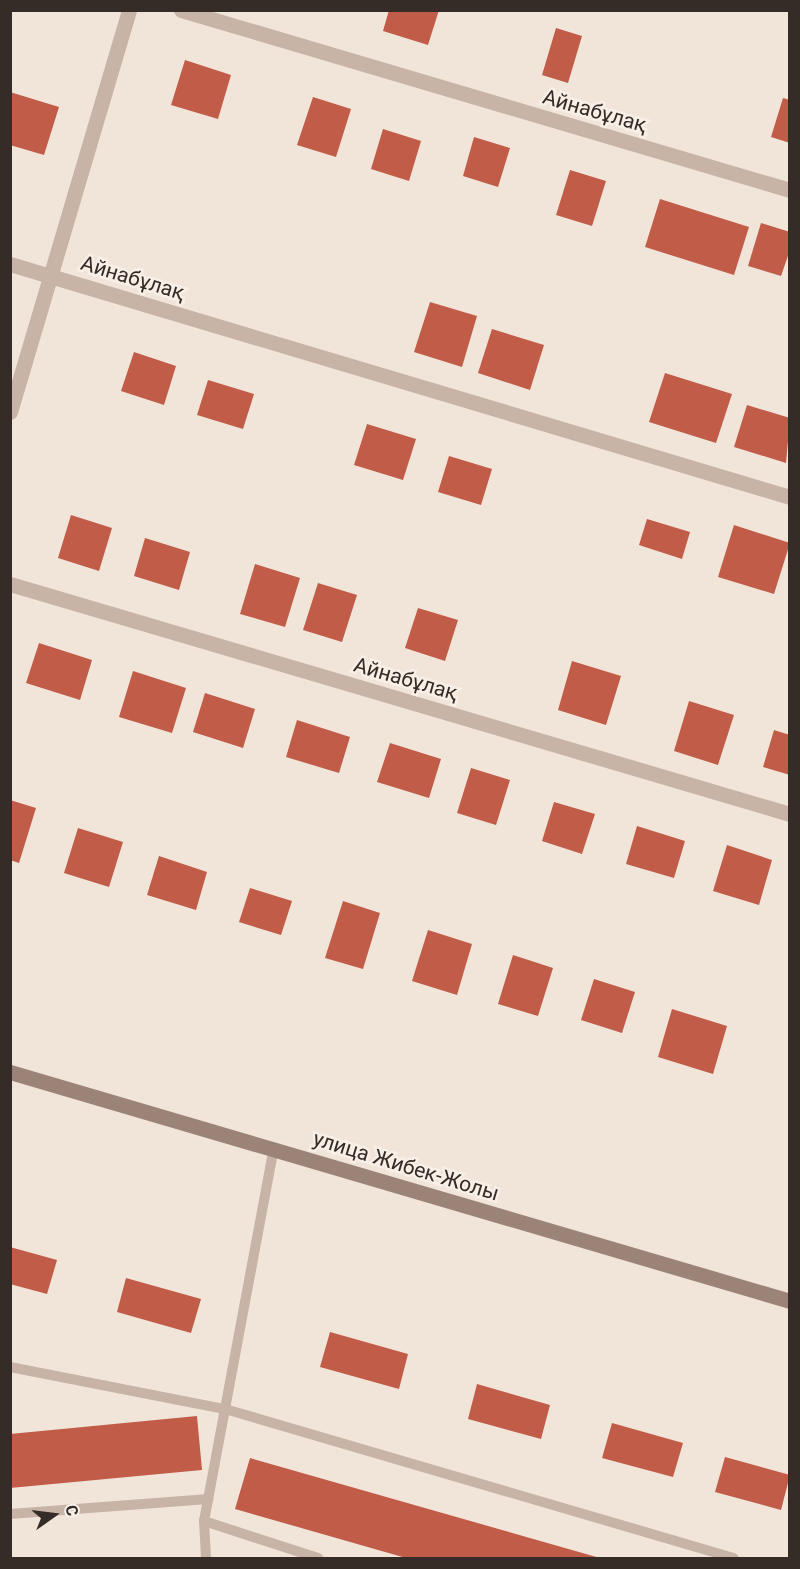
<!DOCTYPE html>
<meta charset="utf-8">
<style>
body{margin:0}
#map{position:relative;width:800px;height:1569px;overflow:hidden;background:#f1e5da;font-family:Roboto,sans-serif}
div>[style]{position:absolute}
.building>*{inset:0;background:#c15c48}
.lane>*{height:10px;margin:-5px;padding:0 5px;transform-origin:5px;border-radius:5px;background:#c8b4a7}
.street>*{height:15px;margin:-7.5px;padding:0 7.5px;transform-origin:7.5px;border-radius:7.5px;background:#c8b4a7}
.secondary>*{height:15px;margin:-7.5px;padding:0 7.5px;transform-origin:7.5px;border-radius:7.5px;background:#9c8378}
span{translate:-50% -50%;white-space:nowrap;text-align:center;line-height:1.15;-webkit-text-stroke:5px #f8efe7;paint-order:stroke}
.street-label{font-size:21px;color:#352b27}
.frame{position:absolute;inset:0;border:12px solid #352b27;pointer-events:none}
.north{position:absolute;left:24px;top:1485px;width:60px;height:60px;-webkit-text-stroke:4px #f8efe7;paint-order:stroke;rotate:76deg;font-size:16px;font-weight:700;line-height:24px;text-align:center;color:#352b27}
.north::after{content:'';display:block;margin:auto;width:21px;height:27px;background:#352b27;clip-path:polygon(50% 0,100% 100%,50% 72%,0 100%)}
</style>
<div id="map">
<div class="building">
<div style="clip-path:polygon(389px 10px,439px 10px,428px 45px,383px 31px)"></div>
<div style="clip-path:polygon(556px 28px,582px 36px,568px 83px,542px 75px)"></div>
<div style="clip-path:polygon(185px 60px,231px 75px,218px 119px,171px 105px)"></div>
<div style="clip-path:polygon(10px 92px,59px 107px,44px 155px,10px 145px)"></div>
<div style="clip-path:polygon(313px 97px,351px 109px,336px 157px,297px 145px)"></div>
<div style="clip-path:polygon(783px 98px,790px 100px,790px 143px,771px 137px)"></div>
<div style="clip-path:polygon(383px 129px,421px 141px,409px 181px,371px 169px)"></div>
<div style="clip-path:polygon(474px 137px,510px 148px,498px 187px,463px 176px)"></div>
<div style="clip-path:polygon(570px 170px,606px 181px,592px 226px,556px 215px)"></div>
<div style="clip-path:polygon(660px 199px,749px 227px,734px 275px,645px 247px)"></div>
<div style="clip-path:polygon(761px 223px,790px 232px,790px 250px,781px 276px,748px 266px)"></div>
<div style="clip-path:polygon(430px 302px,477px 316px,462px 367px,414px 352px)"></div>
<div style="clip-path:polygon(492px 329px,544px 345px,530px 390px,478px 373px)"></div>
<div style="clip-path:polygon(134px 352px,176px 366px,164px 405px,121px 391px)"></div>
<div style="clip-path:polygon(665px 373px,732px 394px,716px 443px,649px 422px)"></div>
<div style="clip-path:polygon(208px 380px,254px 394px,243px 429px,197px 415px)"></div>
<div style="clip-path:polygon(747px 405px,790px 418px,786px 463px,734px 447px)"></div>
<div style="clip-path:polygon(367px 424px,416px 439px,403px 480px,354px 465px)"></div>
<div style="clip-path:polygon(449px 456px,492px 469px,481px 505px,438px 492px)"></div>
<div style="clip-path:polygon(71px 515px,112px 528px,99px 571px,58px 558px)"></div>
<div style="clip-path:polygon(647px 519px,690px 532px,682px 559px,639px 545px)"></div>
<div style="clip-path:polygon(734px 525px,790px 543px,774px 594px,718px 577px)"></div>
<div style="clip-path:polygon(145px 538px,190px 552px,179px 590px,134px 576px)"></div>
<div style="clip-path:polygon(255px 564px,300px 578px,285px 627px,240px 614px)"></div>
<div style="clip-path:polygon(318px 583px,357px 595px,342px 642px,303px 630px)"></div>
<div style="clip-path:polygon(418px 608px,458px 620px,445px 661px,405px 648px)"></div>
<div style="clip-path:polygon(39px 643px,92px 660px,80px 700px,26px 683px)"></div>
<div style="clip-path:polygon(572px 661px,621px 676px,606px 725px,558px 710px)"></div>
<div style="clip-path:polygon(133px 671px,186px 688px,172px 733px,119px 717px)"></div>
<div style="clip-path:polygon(205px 693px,255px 709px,243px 748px,193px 732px)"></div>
<div style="clip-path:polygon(689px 701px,734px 715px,718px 765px,674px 751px)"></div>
<div style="clip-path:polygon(297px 720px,350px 737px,339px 773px,286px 757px)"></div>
<div style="clip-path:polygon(774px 730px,790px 735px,790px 775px,763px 767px)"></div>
<div style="clip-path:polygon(390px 743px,441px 759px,429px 798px,377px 782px)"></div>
<div style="clip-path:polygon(471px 768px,510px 780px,496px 825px,457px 813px)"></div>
<div style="clip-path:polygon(10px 800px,36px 808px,19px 863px,10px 860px)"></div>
<div style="clip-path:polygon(554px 802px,595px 814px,582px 854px,542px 841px)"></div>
<div style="clip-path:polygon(637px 826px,685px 841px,674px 878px,626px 864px)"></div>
<div style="clip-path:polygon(78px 828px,123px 842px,109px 887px,64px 873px)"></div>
<div style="clip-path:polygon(727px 845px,772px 860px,759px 905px,713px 891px)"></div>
<div style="clip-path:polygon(159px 856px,207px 872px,196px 910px,147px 895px)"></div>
<div style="clip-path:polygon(250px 888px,292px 901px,281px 935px,239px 922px)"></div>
<div style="clip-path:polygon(343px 901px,380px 913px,363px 969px,325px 958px)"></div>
<div style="clip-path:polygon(428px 930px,472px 944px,457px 995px,412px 981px)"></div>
<div style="clip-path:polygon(513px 955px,553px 968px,538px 1016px,498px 1004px)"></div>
<div style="clip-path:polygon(594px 979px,635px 992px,622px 1033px,581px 1020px)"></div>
<div style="clip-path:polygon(672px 1009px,727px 1026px,713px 1074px,658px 1057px)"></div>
<div style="clip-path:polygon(10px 1247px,57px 1260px,47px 1294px,10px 1284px)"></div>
<div style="clip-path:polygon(126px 1278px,201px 1299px,191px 1333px,117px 1312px)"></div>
<div style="clip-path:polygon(330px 1332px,408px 1354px,399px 1389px,320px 1367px)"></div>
<div style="clip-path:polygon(477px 1384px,550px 1405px,541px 1439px,468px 1419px)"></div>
<div style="clip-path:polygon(197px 1416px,202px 1470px,10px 1488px,10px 1434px)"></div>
<div style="clip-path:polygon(612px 1423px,683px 1443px,673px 1477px,602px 1458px)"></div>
<div style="clip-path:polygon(725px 1457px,790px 1475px,781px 1510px,715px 1492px)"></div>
<div style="clip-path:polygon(250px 1458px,600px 1558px,406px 1558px,235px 1509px)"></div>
</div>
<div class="lane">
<div style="left:10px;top:1367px;width:219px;rotate:11.1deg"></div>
<div style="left:225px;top:1409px;width:530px;rotate:16.32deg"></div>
<div style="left:10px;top:1514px;width:199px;rotate:-4.3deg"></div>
<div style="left:204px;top:1521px;width:120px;rotate:18deg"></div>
<div style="left:206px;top:1558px;width:37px;rotate:-93deg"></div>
<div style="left:204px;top:1521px;width:380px;rotate:-79.4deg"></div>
</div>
<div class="street">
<div style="left:181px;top:10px;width:635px;rotate:16.47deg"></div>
<div style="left:10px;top:264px;width:814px;rotate:16.63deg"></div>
<div style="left:10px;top:412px;width:419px;rotate:-73.5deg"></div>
<div style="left:10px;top:584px;width:813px;rotate:16.43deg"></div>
</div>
<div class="secondary">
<div style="left:10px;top:1072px;width:813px;rotate:16.36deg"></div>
</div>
<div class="street-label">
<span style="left:595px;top:111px;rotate:16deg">Айнабұлақ</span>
<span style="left:133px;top:278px;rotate:17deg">Айнабұлақ</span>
<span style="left:406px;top:679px;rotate:16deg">Айнабұлақ</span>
<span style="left:406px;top:1166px;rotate:17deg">улица Жибек-Жолы</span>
</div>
<div class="frame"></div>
<div class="north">С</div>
</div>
